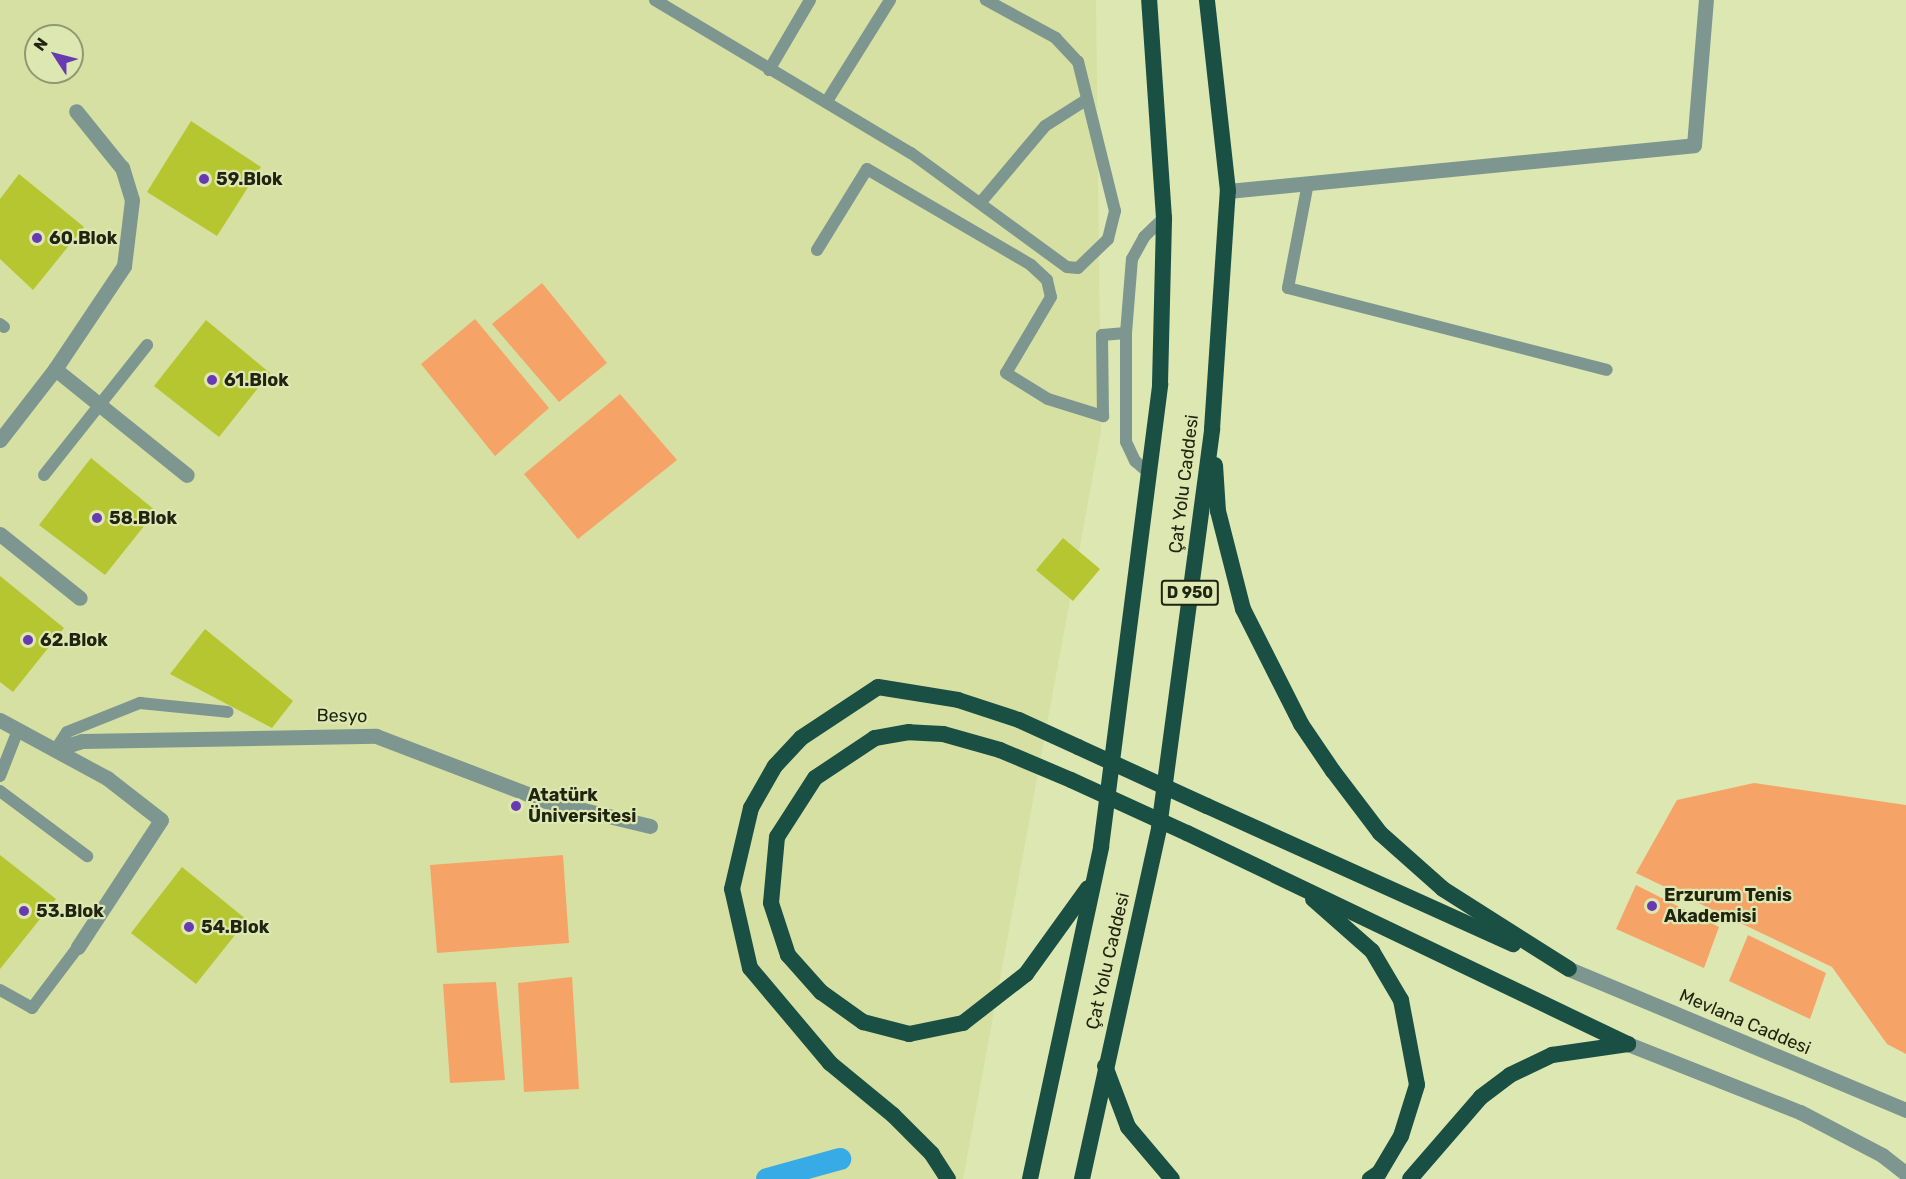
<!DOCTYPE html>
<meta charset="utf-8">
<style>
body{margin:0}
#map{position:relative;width:1906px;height:1179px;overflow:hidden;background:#dde7b1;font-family:Rubik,sans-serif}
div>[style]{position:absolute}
.built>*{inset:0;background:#d5e0a2}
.green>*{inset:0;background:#f5a367}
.canal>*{height:22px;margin:-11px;padding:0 11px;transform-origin:11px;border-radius:11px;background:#37abe6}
.building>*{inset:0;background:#b5c630}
.service>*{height:12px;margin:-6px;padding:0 6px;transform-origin:6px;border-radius:6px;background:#7d9790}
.pedestrian>*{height:15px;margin:-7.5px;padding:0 7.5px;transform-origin:7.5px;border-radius:7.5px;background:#7d9790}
.minor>*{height:15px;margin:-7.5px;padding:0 7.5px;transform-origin:7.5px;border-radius:7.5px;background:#7d9790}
.tertiary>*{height:15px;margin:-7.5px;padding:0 7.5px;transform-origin:7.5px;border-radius:7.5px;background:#7d9790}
.trunk>*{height:16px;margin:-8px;padding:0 8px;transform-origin:8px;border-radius:8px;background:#1a4f44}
.trunk-bridge>*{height:16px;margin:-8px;padding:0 8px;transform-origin:8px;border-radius:8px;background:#1a4f44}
.dots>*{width:16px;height:16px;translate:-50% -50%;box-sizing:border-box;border:3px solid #dde7b1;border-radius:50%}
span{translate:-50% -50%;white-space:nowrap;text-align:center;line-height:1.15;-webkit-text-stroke:4.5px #dde7b1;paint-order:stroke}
.shield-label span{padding:2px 4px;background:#dde7b1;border:2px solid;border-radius:4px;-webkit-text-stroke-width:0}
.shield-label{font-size:16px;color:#212410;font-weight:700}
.poi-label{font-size:18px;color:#212410;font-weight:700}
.left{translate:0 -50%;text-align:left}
.street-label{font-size:18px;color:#212410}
.north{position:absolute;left:24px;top:24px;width:60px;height:60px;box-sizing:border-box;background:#dde7b1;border:2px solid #929971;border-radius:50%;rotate:306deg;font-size:16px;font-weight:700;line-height:24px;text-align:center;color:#212410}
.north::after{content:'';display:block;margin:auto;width:21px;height:27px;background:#683ab2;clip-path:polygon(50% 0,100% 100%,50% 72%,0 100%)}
</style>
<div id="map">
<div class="built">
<div style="clip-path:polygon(evenodd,0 0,1096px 0,1101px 432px,963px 1179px,0 1179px,0 0,36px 36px,72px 36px,72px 72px,36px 72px,36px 36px)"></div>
</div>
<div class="green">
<div style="clip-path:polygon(542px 283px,607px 363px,559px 402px,492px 324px)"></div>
<div style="clip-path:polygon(475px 319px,549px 408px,495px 456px,421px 364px)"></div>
<div style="clip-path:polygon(620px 394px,677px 460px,578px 539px,524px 474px)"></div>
<div style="clip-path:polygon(1754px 783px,1906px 805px,1906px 1054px,1887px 1044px,1832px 967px,1636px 873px,1677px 800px)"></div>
<div style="clip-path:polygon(563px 855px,569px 943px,437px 953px,430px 865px)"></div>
<div style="clip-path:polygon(1636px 885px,1719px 927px,1704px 968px,1616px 929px)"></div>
<div style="clip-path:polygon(1748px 935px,1826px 973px,1810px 1019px,1729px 981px)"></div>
<div style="clip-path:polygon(572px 977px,579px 1089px,524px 1092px,518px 983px)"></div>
<div style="clip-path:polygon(496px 982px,505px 1080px,450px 1083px,443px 984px)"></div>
</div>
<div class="canal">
<div style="left:767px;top:1179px;width:76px;rotate:-15.3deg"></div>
</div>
<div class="building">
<div style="clip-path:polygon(191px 121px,261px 167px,217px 236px,147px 192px)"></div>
<div style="clip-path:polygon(19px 174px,84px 227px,33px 290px,0 259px,0 199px)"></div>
<div style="clip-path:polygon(206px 320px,270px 373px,219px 437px,154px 386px)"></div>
<div style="clip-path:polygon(91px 458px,156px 511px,105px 575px,39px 525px)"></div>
<div style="clip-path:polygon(1063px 538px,1100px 569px,1073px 601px,1036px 570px)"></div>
<div style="clip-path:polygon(0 576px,64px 628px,13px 692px,0 682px)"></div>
<div style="clip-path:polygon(205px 629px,293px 701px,272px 728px,170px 674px)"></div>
<div style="clip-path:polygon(0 855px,56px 899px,0 969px)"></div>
<div style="clip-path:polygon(182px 867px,247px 920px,196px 984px,131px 933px)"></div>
</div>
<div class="service">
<div style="left:655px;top:0;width:298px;rotate:30.9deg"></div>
<div style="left:911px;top:153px;width:193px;rotate:36.2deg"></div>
<div style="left:1067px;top:267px;width:11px;rotate:5deg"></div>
<div style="left:1078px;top:268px;width:42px;rotate:-44deg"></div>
<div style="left:1108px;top:239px;width:29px;rotate:-76deg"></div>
<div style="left:1115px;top:211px;width:154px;rotate:-103.9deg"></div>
<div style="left:1078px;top:62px;width:33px;rotate:-133deg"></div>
<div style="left:1056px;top:38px;width:80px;rotate:-151.5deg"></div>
<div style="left:769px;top:70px;width:81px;rotate:-59.6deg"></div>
<div style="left:827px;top:101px;width:119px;rotate:-58deg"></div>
<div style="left:1308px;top:183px;width:107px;rotate:100.8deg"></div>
<div style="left:1288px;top:288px;width:329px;rotate:14.4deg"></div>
<div style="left:981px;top:202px;width:99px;rotate:-49.9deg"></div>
<div style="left:1045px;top:126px;width:49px;rotate:-32.4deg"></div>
<div style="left:817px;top:250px;width:95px;rotate:-58.3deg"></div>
<div style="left:867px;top:169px;width:190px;rotate:30.3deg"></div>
<div style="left:1031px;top:265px;width:22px;rotate:43deg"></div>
<div style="left:1047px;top:280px;width:17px;rotate:77deg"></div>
<div style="left:1051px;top:297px;width:88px;rotate:120.6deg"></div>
<div style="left:1006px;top:373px;width:49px;rotate:31.8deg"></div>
<div style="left:1048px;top:399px;width:58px;rotate:17.2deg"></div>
<div style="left:1103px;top:416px;width:81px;rotate:-90.7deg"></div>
<div style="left:1102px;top:335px;width:24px;rotate:-5deg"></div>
<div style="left:0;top:324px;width:5px;rotate:37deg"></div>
<div style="left:1149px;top:473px;width:18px;rotate:-139deg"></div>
<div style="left:1135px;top:461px;width:21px;rotate:-115deg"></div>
<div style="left:1126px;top:442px;width:109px;rotate:-90deg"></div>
<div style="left:1126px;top:333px;width:74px;rotate:-85.4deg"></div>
<div style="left:1132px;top:259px;width:25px;rotate:-61deg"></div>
<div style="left:1144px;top:237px;width:28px;rotate:-44deg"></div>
<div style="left:44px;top:475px;width:166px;rotate:-51.6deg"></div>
<div style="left:56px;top:749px;width:20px;rotate:-57deg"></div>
<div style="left:67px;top:732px;width:79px;rotate:-21.7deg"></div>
<div style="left:140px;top:703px;width:88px;rotate:5.8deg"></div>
<div style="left:0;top:776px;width:49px;rotate:-68.6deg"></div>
<div style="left:0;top:791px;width:109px;rotate:36.8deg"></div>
<div style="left:0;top:990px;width:37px;rotate:29deg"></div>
<div style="left:32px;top:1008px;width:76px;rotate:-53deg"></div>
</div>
<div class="pedestrian">
<div style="left:56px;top:749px;width:27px;rotate:-17deg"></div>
<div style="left:82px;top:741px;width:294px;rotate:-1deg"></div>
<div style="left:376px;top:736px;width:182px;rotate:20.9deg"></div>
<div style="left:546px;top:801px;width:107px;rotate:13.5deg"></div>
</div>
<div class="minor">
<div style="left:1228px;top:191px;width:468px;rotate:-5.6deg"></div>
<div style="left:1694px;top:145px;width:145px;rotate:-85.3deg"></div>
<div style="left:55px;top:369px;width:169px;rotate:38.8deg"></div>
<div style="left:0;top:440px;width:90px;rotate:-52.2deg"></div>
<div style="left:55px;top:369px;width:124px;rotate:-56.2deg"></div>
<div style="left:124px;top:266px;width:66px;rotate:-83.1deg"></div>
<div style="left:132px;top:200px;width:34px;rotate:-107deg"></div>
<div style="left:122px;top:168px;width:73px;rotate:-128.9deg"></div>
<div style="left:0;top:534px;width:102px;rotate:38.7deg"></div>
<div style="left:0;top:720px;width:122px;rotate:28.5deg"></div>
<div style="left:107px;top:778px;width:68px;rotate:37.9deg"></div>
<div style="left:161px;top:820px;width:152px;rotate:123.2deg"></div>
</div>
<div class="tertiary">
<div style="left:1569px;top:969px;width:365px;rotate:22.7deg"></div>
<div style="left:1628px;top:1044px;width:185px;rotate:21.6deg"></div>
<div style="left:1800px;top:1112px;width:93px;rotate:27.7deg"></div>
<div style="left:1882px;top:1155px;width:31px;rotate:38deg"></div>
</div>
<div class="trunk">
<div style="left:1215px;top:465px;width:46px;rotate:86.3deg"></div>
<div style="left:1218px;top:511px;width:101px;rotate:75.7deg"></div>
<div style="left:1243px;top:609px;width:129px;rotate:63.2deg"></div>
<div style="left:1301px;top:724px;width:57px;rotate:55.8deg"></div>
<div style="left:1333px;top:771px;width:78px;rotate:52.8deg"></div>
<div style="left:1380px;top:833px;width:84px;rotate:41.6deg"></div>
<div style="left:1443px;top:889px;width:149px;rotate:32.4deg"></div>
<div style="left:1071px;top:780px;width:77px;rotate:-157.1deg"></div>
<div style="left:1000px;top:750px;width:59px;rotate:-164.3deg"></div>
<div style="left:943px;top:734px;width:34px;rotate:-177deg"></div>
<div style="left:909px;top:732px;width:35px;rotate:170deg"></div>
<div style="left:875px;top:738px;width:72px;rotate:146.3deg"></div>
<div style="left:815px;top:778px;width:70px;rotate:122.8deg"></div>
<div style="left:777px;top:837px;width:66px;rotate:95.2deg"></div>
<div style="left:771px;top:903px;width:55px;rotate:71.9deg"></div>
<div style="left:788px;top:955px;width:50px;rotate:48.3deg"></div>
<div style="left:821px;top:992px;width:52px;rotate:35.5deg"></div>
<div style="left:863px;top:1022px;width:48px;rotate:14.6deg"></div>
<div style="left:909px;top:1034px;width:55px;rotate:-11.5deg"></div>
<div style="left:963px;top:1023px;width:80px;rotate:-37.9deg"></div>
<div style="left:1026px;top:974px;width:106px;rotate:-54.2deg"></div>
<div style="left:1207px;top:806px;width:336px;rotate:24.3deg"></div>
<div style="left:1187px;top:833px;width:489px;rotate:25.6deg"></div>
<div style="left:1313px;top:899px;width:79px;rotate:41.4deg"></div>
<div style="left:1372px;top:951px;width:57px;rotate:59.4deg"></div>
<div style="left:1401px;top:1000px;width:86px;rotate:79.3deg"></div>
<div style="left:1417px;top:1085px;width:53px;rotate:107.4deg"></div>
<div style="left:1401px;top:1136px;width:43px;rotate:120.7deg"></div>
<div style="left:1379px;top:1173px;width:11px;rotate:146deg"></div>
<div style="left:1105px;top:1066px;width:65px;rotate:69.3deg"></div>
<div style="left:1128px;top:1127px;width:68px;rotate:49.8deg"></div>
<div style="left:948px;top:1179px;width:30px;rotate:-123deg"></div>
<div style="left:932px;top:1154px;width:55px;rotate:-135deg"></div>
<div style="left:893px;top:1115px;width:82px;rotate:-140.5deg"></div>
<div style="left:830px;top:1063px;width:124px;rotate:-130.1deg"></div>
<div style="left:750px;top:968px;width:81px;rotate:-102.8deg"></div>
<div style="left:732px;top:889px;width:83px;rotate:-76.8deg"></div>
<div style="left:751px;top:808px;width:48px;rotate:-60.3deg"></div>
<div style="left:775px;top:766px;width:38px;rotate:-47deg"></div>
<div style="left:801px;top:738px;width:92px;rotate:-33.5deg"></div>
<div style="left:878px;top:687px;width:81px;rotate:9.2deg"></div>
<div style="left:958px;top:700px;width:64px;rotate:18.2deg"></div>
<div style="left:1019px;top:720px;width:65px;rotate:24.6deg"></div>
<div style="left:1030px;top:1179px;width:340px;rotate:-77.9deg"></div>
<div style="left:1101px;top:847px;width:467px;rotate:-82.7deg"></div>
<div style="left:1160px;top:384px;width:166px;rotate:-88.6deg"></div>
<div style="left:1164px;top:218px;width:219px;rotate:-93.9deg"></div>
<div style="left:1082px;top:1179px;width:359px;rotate:-77.6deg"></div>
<div style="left:1159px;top:828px;width:403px;rotate:-82.4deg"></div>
<div style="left:1212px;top:429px;width:239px;rotate:-86.2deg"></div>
<div style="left:1228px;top:191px;width:192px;rotate:-96.3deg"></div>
<div style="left:1410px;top:1179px;width:108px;rotate:-49.1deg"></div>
<div style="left:1481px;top:1097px;width:36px;rotate:-37deg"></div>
<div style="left:1510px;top:1075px;width:47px;rotate:-25.5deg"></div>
<div style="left:1552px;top:1055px;width:77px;rotate:-8.2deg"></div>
</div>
<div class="trunk-bridge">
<div style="left:1078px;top:747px;width:142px;rotate:24.6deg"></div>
<div style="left:1071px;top:780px;width:128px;rotate:24.6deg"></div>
</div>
<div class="dots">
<div style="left:204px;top:179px;background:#683ab2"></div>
<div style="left:37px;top:238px;background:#683ab2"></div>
<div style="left:212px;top:380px;background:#683ab2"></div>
<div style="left:97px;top:518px;background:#683ab2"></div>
<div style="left:28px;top:640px;background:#683ab2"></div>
<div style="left:516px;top:806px;background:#683ab2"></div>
<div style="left:1652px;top:906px;background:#683ab2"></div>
<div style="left:24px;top:911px;background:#683ab2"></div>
<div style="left:189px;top:927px;background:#683ab2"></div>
</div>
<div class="shield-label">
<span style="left:1190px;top:593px">D 950</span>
</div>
<div class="poi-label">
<span class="left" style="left:216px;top:179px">59.Blok</span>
<span class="left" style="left:49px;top:238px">60.Blok</span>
<span class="left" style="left:224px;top:380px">61.Blok</span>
<span class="left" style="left:109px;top:518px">58.Blok</span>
<span class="left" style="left:40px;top:640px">62.Blok</span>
<span class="left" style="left:528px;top:806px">Atatürk<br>Üniversitesi</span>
<span class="left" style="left:1664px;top:906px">Erzurum Tenis<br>Akademisi</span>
<span class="left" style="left:36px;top:911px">53.Blok</span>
<span class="left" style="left:201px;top:927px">54.Blok</span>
</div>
<div class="street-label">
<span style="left:1184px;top:484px;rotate:-83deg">Çat Yolu Caddesi</span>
<span style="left:342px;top:716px;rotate:1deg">Besyo</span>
<span style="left:1108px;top:961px;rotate:-77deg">Çat Yolu Caddesi</span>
<span style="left:1745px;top:1022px;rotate:23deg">Mevlana Caddesi</span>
</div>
<div class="north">N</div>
</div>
